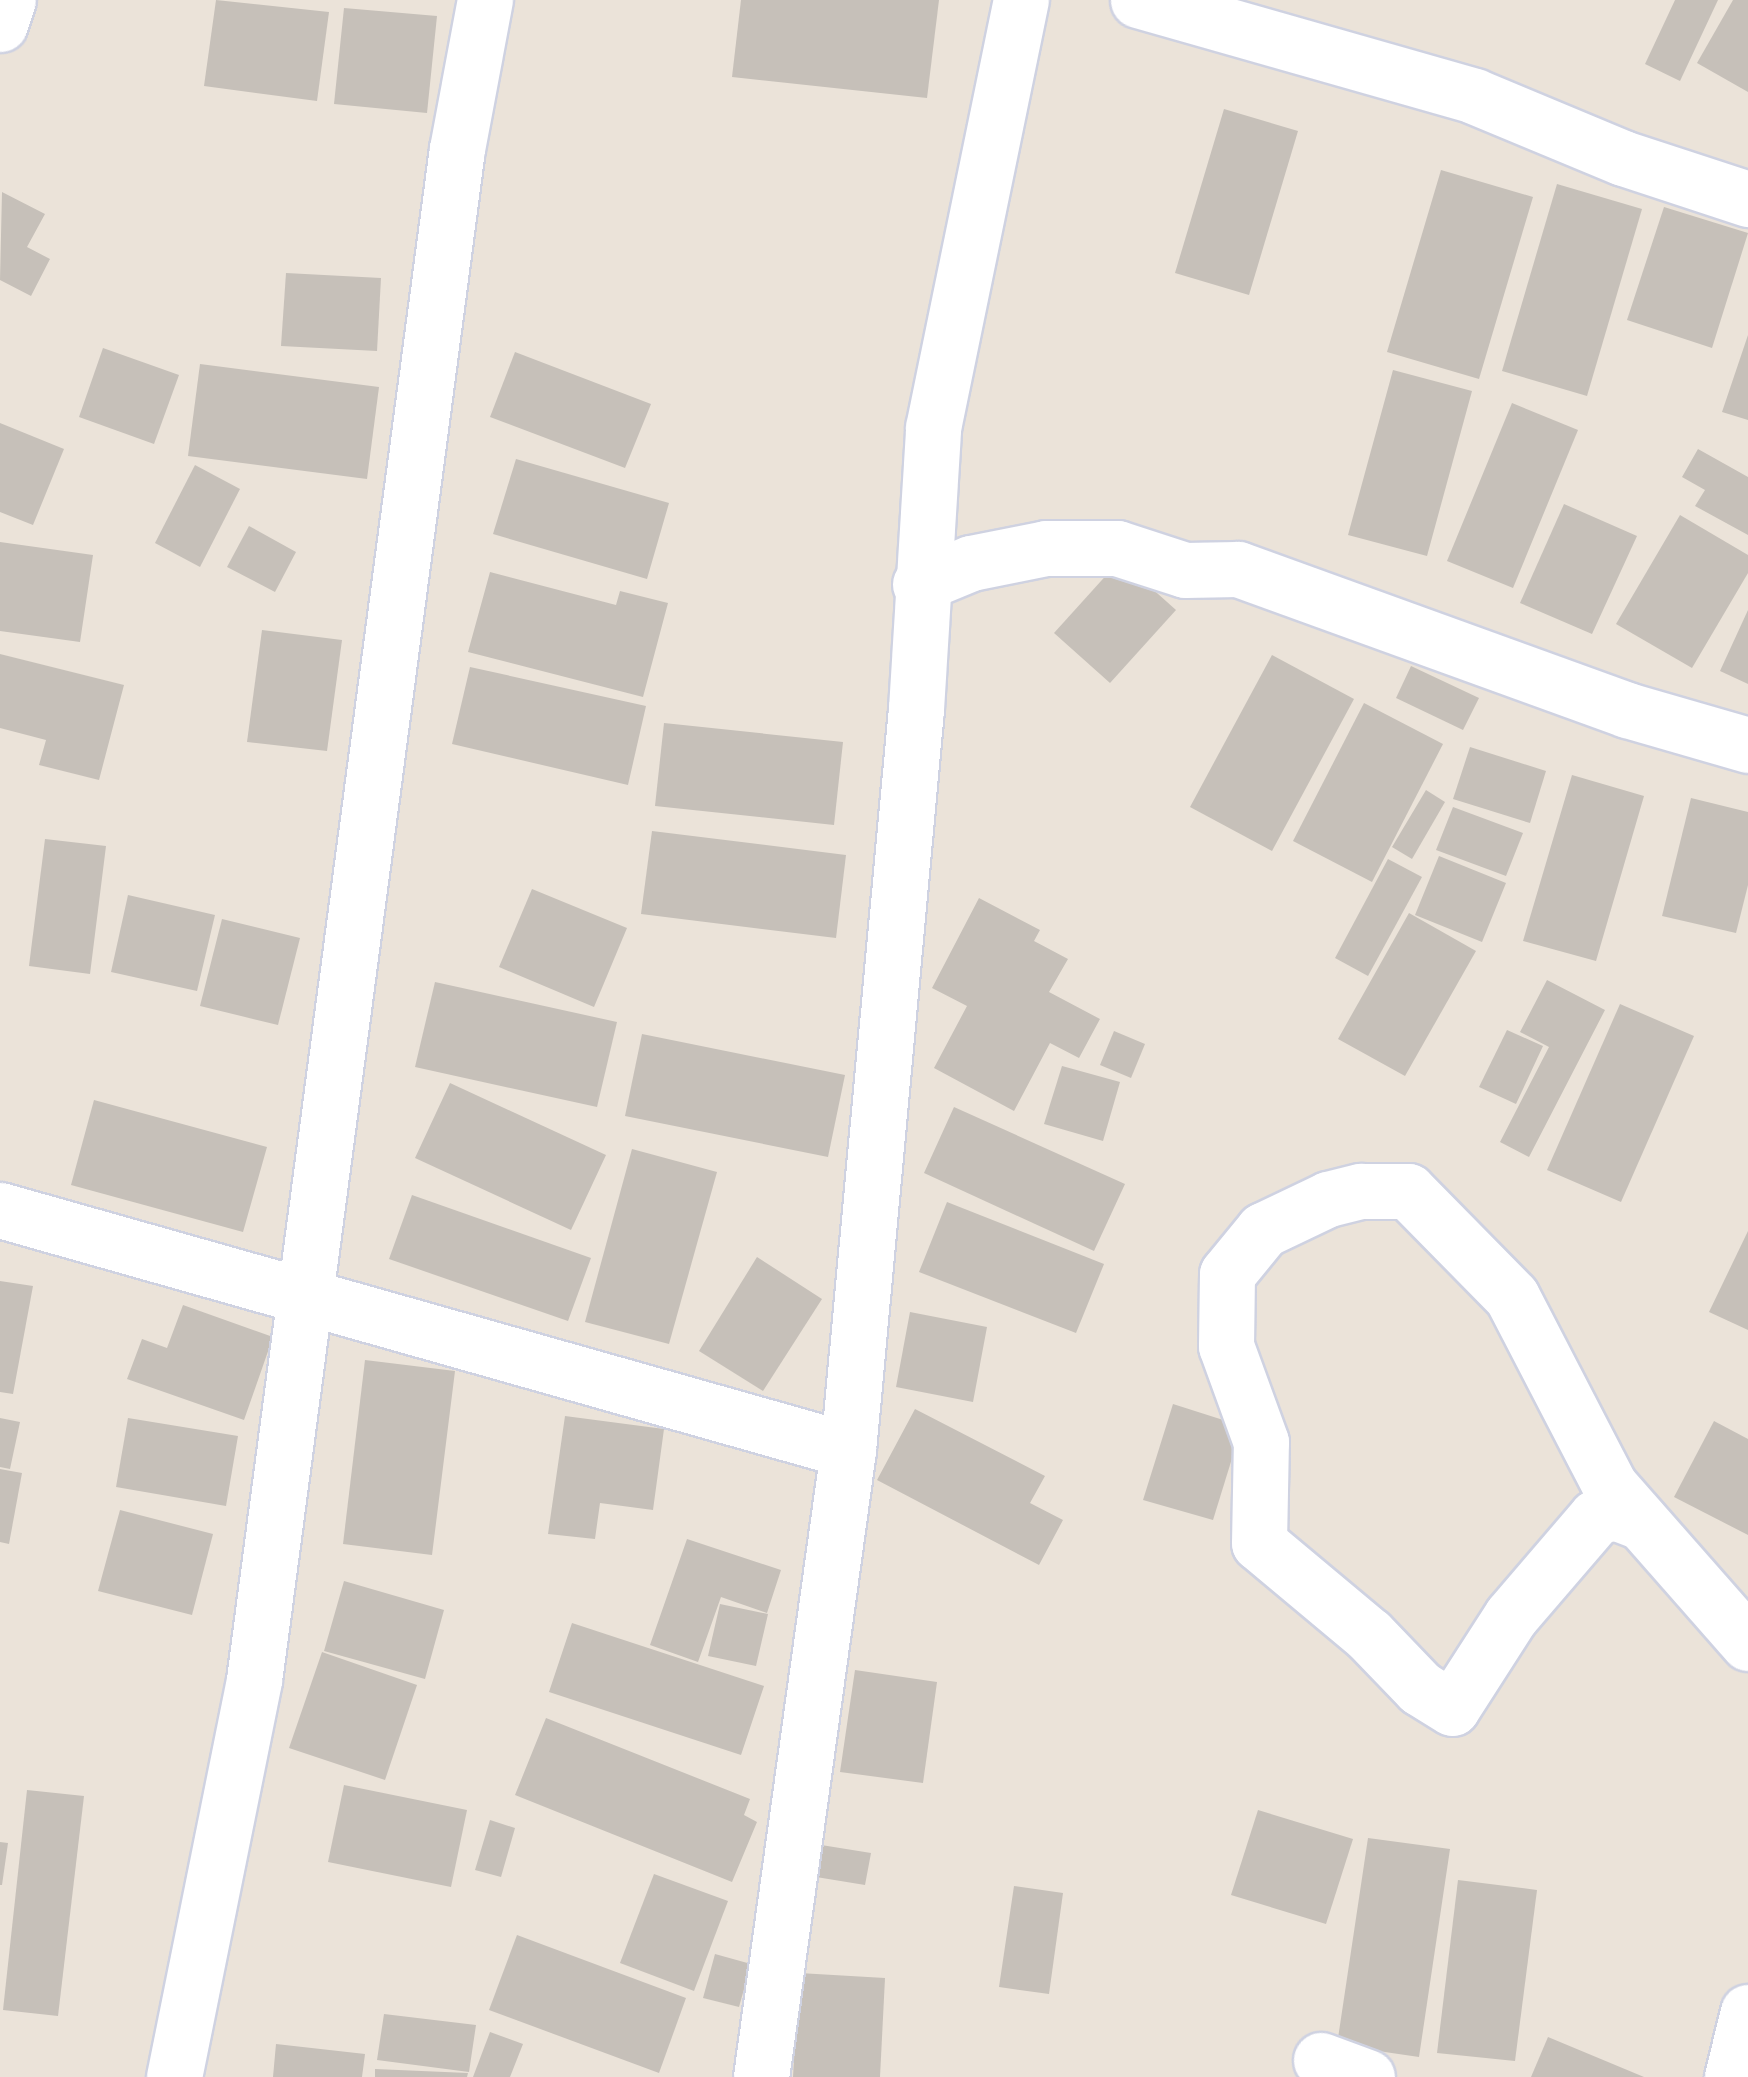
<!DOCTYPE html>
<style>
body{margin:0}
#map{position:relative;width:1748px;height:2077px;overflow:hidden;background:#ebe3d9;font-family:Montserrat,sans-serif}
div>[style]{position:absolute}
.building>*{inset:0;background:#c6c0b9}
.roads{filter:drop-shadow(2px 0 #cfd2e1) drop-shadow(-2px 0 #cfd2e1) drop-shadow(0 2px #cfd2e1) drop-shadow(0 -2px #cfd2e1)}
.street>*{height:55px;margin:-27.5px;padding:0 27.5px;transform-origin:27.5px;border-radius:27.5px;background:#fff}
span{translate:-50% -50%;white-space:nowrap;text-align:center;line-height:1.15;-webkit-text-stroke:8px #fff;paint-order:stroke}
</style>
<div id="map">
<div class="building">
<div style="clip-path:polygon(216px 0,329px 12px,317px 101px,204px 86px)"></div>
<div style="clip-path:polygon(741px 0,939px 0,927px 98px,732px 77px)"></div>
<div style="clip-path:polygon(1675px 0,1718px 0,1680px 81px,1645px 64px)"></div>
<div style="clip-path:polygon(1733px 0,1748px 0,1748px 92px,1697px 63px)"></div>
<div style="clip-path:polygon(344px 8px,437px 16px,427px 113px,334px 104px)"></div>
<div style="clip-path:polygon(1224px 109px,1298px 131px,1249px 295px,1175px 273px)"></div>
<div style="clip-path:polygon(1441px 170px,1533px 197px,1479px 379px,1387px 352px)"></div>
<div style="clip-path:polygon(1557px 184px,1642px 209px,1587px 396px,1502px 371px)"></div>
<div style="clip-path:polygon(2px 192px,45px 214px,27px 247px,50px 259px,31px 296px,0 280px)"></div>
<div style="clip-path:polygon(1664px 207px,1748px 233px,1712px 348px,1627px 320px)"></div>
<div style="clip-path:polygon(286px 273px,381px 278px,377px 351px,281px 346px)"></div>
<div style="clip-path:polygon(1748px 335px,1748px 420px,1722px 412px)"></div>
<div style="clip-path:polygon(103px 348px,179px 375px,154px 444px,79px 417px)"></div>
<div style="clip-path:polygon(515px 352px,651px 404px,625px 468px,490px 417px)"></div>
<div style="clip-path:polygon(200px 364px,379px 387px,367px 479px,188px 456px)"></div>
<div style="clip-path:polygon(1393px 370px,1472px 391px,1427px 556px,1348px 535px)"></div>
<div style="clip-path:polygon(1512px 403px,1578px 430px,1513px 588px,1447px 561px)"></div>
<div style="clip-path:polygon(0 423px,64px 449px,33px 525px,0 512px)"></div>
<div style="clip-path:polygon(1698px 449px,1748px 477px,1748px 535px,1695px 506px,1705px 490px,1682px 477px)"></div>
<div style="clip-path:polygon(516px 459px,669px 503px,647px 579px,493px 534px)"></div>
<div style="clip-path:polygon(195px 465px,240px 489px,200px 567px,155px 543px)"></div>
<div style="clip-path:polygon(1564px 504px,1637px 536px,1592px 634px,1520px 603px)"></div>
<div style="clip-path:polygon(1680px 515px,1748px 555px,1748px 573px,1692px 668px,1616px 624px)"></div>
<div style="clip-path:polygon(249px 526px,296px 552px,275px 592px,227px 567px)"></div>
<div style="clip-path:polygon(0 542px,93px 555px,80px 642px,0 631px)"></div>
<div style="clip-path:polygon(1120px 560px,1176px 610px,1110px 683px,1054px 633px)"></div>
<div style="clip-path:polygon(490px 572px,616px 605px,620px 591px,668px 603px,643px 697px,468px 652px)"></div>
<div style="clip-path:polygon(1748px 610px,1748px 684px,1720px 671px)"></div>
<div style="clip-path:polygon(262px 630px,342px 640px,327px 751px,247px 742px)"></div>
<div style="clip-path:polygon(0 654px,124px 685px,99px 780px,39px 765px,46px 740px,0 728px)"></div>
<div style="clip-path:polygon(1272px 655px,1354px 699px,1272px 851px,1190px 807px)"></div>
<div style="clip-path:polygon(1411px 666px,1479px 698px,1463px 730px,1396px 698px)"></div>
<div style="clip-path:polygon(470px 667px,646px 706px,628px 785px,452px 744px)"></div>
<div style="clip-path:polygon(1364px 703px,1443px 744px,1372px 882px,1293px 841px)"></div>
<div style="clip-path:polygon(664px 723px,843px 742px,834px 825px,655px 806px)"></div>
<div style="clip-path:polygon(1470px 747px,1546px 771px,1530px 823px,1453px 799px)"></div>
<div style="clip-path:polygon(1572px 775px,1644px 796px,1596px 961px,1523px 941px)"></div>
<div style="clip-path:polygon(1426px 790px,1445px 802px,1412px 859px,1392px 847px)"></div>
<div style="clip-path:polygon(1691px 798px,1748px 812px,1748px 885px,1736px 933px,1662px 916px)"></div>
<div style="clip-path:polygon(1453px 807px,1523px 833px,1506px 876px,1436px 850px)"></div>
<div style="clip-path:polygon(652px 831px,846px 855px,836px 938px,641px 914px)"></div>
<div style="clip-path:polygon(45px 839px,106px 846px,90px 974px,29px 966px)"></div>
<div style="clip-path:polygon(1439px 856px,1506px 883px,1482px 942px,1415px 915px)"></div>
<div style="clip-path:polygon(1388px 859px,1422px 877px,1368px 976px,1335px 958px)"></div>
<div style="clip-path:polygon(532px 889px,627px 928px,594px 1007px,499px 967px)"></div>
<div style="clip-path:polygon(128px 895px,215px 915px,197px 991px,111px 972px)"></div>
<div style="clip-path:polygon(979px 898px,1040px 930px,1034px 941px,1068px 959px,1049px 992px,1100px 1019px,1079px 1058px,1050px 1043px,1014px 1111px,934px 1068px,967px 1006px,932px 988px)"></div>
<div style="clip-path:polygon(1409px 913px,1476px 951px,1405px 1076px,1338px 1039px)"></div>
<div style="clip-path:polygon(222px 919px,300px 938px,278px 1025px,200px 1006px)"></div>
<div style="clip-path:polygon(1547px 980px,1605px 1010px,1529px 1157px,1500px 1142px,1549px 1047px,1520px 1032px)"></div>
<div style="clip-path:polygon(435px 982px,617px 1022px,597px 1107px,415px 1067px)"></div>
<div style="clip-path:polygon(1620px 1004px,1694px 1036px,1621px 1202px,1547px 1170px)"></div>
<div style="clip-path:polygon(1507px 1030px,1543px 1046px,1516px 1104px,1479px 1087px)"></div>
<div style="clip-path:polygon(1114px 1031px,1145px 1044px,1131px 1078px,1100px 1065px)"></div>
<div style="clip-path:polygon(642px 1034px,845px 1075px,828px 1157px,625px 1116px)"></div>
<div style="clip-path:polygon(1062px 1066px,1120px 1082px,1103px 1141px,1044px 1124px)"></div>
<div style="clip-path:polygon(450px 1083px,606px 1155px,571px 1230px,415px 1158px)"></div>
<div style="clip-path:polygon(94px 1100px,267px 1147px,243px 1232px,71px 1185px)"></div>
<div style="clip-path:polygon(954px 1107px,1125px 1184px,1094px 1251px,924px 1173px)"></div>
<div style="clip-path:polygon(632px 1149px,717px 1172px,669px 1344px,585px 1322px)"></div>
<div style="clip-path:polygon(412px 1195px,591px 1258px,568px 1321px,389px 1259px)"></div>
<div style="clip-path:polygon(947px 1202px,1104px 1264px,1076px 1333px,919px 1272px)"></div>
<div style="clip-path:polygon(1748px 1231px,1748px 1330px,1709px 1312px)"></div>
<div style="clip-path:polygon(757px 1257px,822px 1299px,763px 1391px,699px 1351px)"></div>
<div style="clip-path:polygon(0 1281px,33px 1286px,13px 1394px,0 1392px)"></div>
<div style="clip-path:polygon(183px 1305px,273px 1337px,244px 1420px,127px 1379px,142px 1339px,167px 1348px)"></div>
<div style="clip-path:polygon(910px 1312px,987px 1327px,973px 1402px,896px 1387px)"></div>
<div style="clip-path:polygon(365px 1360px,455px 1371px,432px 1555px,343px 1544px)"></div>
<div style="clip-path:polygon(1173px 1404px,1242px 1426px,1213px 1520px,1143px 1500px)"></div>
<div style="clip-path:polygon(915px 1409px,1045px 1476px,1030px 1503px,1063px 1520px,1039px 1565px,877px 1480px)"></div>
<div style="clip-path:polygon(565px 1416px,664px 1429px,653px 1510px,600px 1503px,595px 1539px,548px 1534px)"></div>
<div style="clip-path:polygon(0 1418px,20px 1422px,10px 1469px,0 1467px)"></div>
<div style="clip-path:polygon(128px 1418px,238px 1436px,226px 1506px,116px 1487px)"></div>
<div style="clip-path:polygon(1714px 1421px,1748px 1439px,1748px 1535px,1674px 1497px)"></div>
<div style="clip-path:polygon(0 1469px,22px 1473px,9px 1544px,0 1542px)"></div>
<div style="clip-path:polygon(120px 1510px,213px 1534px,192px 1615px,98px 1591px)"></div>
<div style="clip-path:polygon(687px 1539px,781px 1570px,767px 1613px,721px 1597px,698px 1662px,650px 1645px)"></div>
<div style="clip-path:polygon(344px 1581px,444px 1610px,425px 1679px,324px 1651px)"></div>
<div style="clip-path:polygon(720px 1604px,768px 1614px,756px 1666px,708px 1656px)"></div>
<div style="clip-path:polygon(572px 1623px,764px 1686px,741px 1755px,549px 1692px)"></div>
<div style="clip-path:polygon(322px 1652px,417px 1685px,385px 1780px,289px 1748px)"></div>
<div style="clip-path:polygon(855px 1670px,937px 1682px,923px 1783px,840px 1772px)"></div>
<div style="clip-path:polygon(546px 1718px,750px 1799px,744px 1815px,757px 1822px,732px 1882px,515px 1795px)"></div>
<div style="clip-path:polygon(344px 1785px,467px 1810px,451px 1887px,328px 1862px)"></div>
<div style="clip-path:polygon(27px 1790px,84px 1796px,58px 2016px,3px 2010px)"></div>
<div style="clip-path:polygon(1258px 1810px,1353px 1839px,1326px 1924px,1231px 1895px)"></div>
<div style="clip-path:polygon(490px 1820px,515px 1828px,501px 1877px,475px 1870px)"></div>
<div style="clip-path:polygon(1368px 1838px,1450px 1849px,1419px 2057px,1337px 2045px)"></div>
<div style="clip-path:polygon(0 1842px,8px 1843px,2px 1885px,0 1885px)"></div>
<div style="clip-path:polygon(815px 1844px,871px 1853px,865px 1885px,810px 1876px)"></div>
<div style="clip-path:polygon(654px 1874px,728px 1901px,694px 1991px,620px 1963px)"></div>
<div style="clip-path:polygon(1458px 1880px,1537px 1890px,1515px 2061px,1437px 2053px)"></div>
<div style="clip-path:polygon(1014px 1886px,1063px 1893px,1049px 1994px,999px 1987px)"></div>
<div style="clip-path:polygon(517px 1935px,686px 1998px,659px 2073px,489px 2010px)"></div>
<div style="clip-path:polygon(715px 1954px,751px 1964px,739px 2007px,703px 1998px)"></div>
<div style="clip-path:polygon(799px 1973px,885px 1978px,880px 2077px,793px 2077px)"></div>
<div style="clip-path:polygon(384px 2014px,476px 2025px,469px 2072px,377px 2060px)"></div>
<div style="clip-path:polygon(490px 2032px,523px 2044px,510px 2077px,473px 2077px)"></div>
<div style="clip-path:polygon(1548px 2037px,1644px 2077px,1531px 2077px)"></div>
<div style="clip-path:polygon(276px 2044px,365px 2054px,362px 2077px,273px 2077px)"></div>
<div style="clip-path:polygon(375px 2069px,468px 2073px,467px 2077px,375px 2077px)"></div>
</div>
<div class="roads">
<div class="street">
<div style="left:1138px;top:0;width:349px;rotate:15.9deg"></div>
<div style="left:1474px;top:96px;width:161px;rotate:22.6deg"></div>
<div style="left:1623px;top:158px;width:132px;rotate:18.2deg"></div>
<div style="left:0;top:24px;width:25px;rotate:-72deg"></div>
<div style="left:920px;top:584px;width:55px;rotate:-22.4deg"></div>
<div style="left:971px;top:563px;width:76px;rotate:-11.3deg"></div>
<div style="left:1046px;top:548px;width:71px"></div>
<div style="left:1117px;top:548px;width:71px;rotate:17.9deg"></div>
<div style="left:1185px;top:570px;width:53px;rotate:-1.1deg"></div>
<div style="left:1238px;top:569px;width:414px;rotate:19.9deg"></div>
<div style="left:1627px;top:710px;width:126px;rotate:16.1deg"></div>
<div style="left:0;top:1210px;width:881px;rotate:15.8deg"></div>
<div style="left:1641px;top:1522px;width:28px;rotate:-159deg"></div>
<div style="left:1615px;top:1512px;width:20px;rotate:165deg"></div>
<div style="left:1596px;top:1517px;width:130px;rotate:130.6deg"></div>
<div style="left:1511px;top:1616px;width:109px;rotate:122.7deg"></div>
<div style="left:1452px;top:1708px;width:38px;rotate:-148deg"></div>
<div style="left:1420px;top:1688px;width:74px;rotate:-133.9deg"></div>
<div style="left:1369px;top:1635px;width:143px;rotate:-140.1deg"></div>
<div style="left:1259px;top:1543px;width:101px;rotate:-88.9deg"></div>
<div style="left:1261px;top:1442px;width:102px;rotate:-110deg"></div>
<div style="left:1226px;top:1346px;width:72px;rotate:-89.2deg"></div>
<div style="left:1227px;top:1274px;width:57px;rotate:-50.7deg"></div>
<div style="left:1263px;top:1230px;width:72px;rotate:-25.5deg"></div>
<div style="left:1328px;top:1199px;width:34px;rotate:-14deg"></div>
<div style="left:1361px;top:1191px;width:47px"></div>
<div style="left:1408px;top:1191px;width:148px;rotate:45.5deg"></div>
<div style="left:1512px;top:1297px;width:213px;rotate:62.6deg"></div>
<div style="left:1610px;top:1486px;width:209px;rotate:48.7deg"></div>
<div style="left:1321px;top:2060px;width:49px;rotate:20.3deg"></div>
<div style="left:174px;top:2077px;width:405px;rotate:-78.6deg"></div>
<div style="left:254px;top:1680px;width:1544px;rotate:-82.45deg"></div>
<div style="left:457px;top:149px;width:152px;rotate:-79.4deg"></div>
<div style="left:761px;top:2077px;width:633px;rotate:-82.1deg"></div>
<div style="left:848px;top:1450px;width:744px;rotate:-84.76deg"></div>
<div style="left:916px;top:709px;width:282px;rotate:-86.5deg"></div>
<div style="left:933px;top:428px;width:437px;rotate:-78.4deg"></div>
<div style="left:1732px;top:2077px;width:67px;rotate:-76.2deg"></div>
</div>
</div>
</div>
